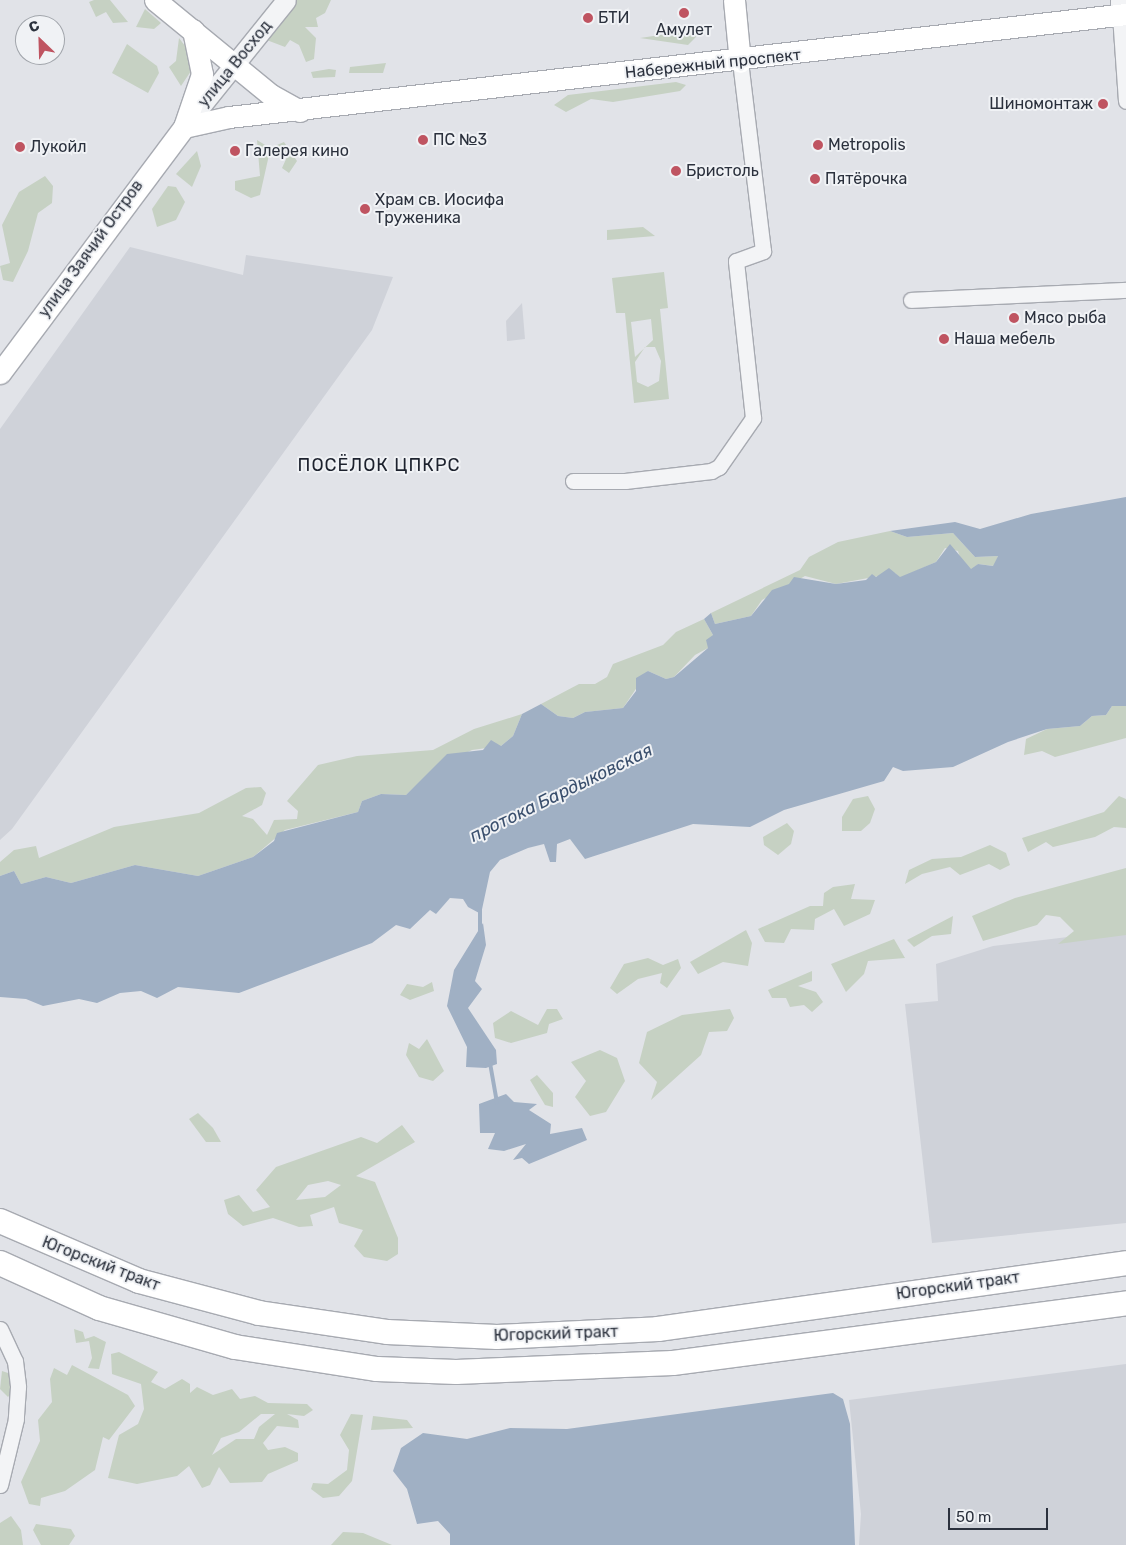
<!DOCTYPE html>
<meta charset="utf-8">
<style>
body{margin:0}
#map{position:relative;width:1126px;height:1545px;overflow:hidden;background:#e1e3e8;font-family:Rubik,sans-serif}
div>[style]{position:absolute}
.built>*{inset:0;background:#cfd2d9}
.green>*{inset:0;background:#c6d1c3}
.water>*{inset:0;background:#a0b0c4}
.stream>*{height:4px;margin:-2px;padding:0 2px;transform-origin:2px;border-radius:2px;background:#a0b0c4}
.roads{filter:drop-shadow(1px 0 #a7aab1) drop-shadow(-1px 0 #a7aab1) drop-shadow(0 1px #a7aab1) drop-shadow(0 -1px #a7aab1)}
.minor>*{height:15px;margin:-7.5px;padding:0 7.5px;transform-origin:7.5px;border-radius:7.5px;background:#f3f4f6}
.tertiary>*{height:19px;margin:-9.5px;padding:0 9.5px;transform-origin:9.5px;border-radius:9.5px;background:#f3f4f6}
.secondary>*{height:21px;margin:-10.5px;padding:0 10.5px;transform-origin:10.5px;border-radius:10.5px;background:#fff}
.primary>*{height:24px;margin:-12px;padding:0 12px;transform-origin:12px;border-radius:12px;background:#fff}
.dots>*{width:14px;height:14px;translate:-50% -50%;box-sizing:border-box;border:2px solid #f0f2f5;border-radius:50%}
span{translate:-50% -50%;white-space:nowrap;text-align:center;line-height:1.15;-webkit-text-stroke:4px #f0f2f5;paint-order:stroke}
.poi-label{font-size:16px;color:#2b313d}
.left{translate:0 -50%;text-align:left}
.right{translate:-100% -50%;text-align:right}
.street-label{font-size:16px;color:#2b313d}
.neighbourhood-label{font-size:18px;color:#1d222e;letter-spacing:1px}
.water-label{font-size:18px;color:#3a4f6d;font-style:italic}
.north{position:absolute;left:15px;top:15px;width:50px;height:50px;box-sizing:border-box;background:#f0f2f5;border:1px solid #a1a5ab;border-radius:50%;rotate:336deg;font-size:14px;font-weight:700;line-height:20px;text-align:center;color:#2b313d}
.north::after{content:'';display:block;margin:auto;width:18px;height:22px;background:#bf5461;clip-path:polygon(50% 0,100% 100%,50% 72%,0 100%)}
.scale{position:absolute;left:948px;top:1508px;width:100px;height:22px;box-sizing:border-box;border:2px solid #2b313d;border-top:0;padding-left:6px;font-size:15px;line-height:18px;white-space:nowrap;color:#2b313d;-webkit-text-stroke:4px #f0f2f5;paint-order:stroke}
</style>
<div id="map">
<div class="built">
<div style="clip-path:polygon(130px 247px,243px 275px,246px 255px,393px 277px,372px 330px,12px 829px,0 840px,0 429px)"></div>
<div style="clip-path:polygon(522px 303px,525px 339px,507px 341px,506px 321px)"></div>
<div style="clip-path:polygon(1126px 930px,1126px 1223px,932px 1243px,905px 1004px,938px 1001px,936px 964px,993px 946px)"></div>
<div style="clip-path:polygon(1126px 1364px,1126px 1545px,859px 1545px,861px 1514px,849px 1400px)"></div>
</div>
<div class="green">
<div style="clip-path:polygon(94px 0,110px 0,128px 22px,113px 23px,106px 12px,96px 17px,89px 2px)"></div>
<div style="clip-path:polygon(295px 0,331px 0,325px 13px,316px 18px,318px 27px,305px 27px,316px 38px,314px 59px,306px 62px,299px 45px,290px 40px,285px 47px,264px 39px)"></div>
<div style="clip-path:polygon(145px 9px,161px 23px,154px 29px,136px 27px)"></div>
<div style="clip-path:polygon(694px 30px,696px 37px,688px 45px,640px 38px)"></div>
<div style="clip-path:polygon(179px 38px,188px 50px,191px 71px,181px 86px,169px 67px,176px 61px)"></div>
<div style="clip-path:polygon(127px 44px,157px 66px,159px 73px,148px 93px,112px 73px)"></div>
<div style="clip-path:polygon(386px 63px,383px 73px,349px 73px,350px 67px)"></div>
<div style="clip-path:polygon(329px 69px,336px 70px,335px 77px,313px 78px,311px 72px)"></div>
<div style="clip-path:polygon(676px 82px,686px 85px,680px 91px,613px 102px,591px 99px,566px 112px,554px 105px,568px 95px)"></div>
<div style="clip-path:polygon(257px 140px,270px 148px,284px 142px,297px 161px,289px 173px,282px 168px,287px 157px,276px 150px,269px 155px,260px 195px,251px 198px,235px 190px,235px 181px,260px 176px)"></div>
<div style="clip-path:polygon(197px 151px,201px 166px,192px 187px,176px 174px)"></div>
<div style="clip-path:polygon(45px 176px,53px 186px,52px 203px,38px 213px,28px 251px,13px 282px,3px 280px,0 266px,10px 263px,2px 225px,19px 192px)"></div>
<div style="clip-path:polygon(168px 186px,176px 187px,185px 202px,176px 220px,157px 227px,152px 209px)"></div>
<div style="clip-path:polygon(643px 227px,655px 236px,607px 240px,607px 230px)"></div>
<div style="clip-path:polygon(evenodd,664px 272px,668px 308px,660px 309px,669px 399px,634px 403px,625px 313px,616px 313px,612px 278px,664px 272px,651px 319px,653px 340px,635px 357px,631px 322px,651px 319px,664px 272px,645px 347px,655px 347px,661px 361px,659px 381px,648px 387px,637px 382px,635px 362px,645px 347px)"></div>
<div style="clip-path:polygon(890px 531px,907px 537px,953px 533px,975px 557px,998px 556px,994px 566px,978px 564px,971px 570px,962px 564px,958px 551px,945px 548px,936px 562px,900px 578px,895px 573px,836px 584px,805px 576px,762px 600px,751px 616px,715px 624px,711px 613px,800px 570px,809px 557px,838px 542px)"></div>
<div style="clip-path:polygon(704px 619px,713px 635px,708px 648px,695px 655px,674px 677px,666px 679px,648px 671px,623px 708px,585px 712px,573px 718px,558px 716px,541px 704px,579px 684px,595px 684px,607px 677px,613px 664px,663px 645px,676px 632px)"></div>
<div style="clip-path:polygon(1112px 706px,1126px 706px,1126px 738px,1055px 757px,1042px 751px,1024px 755px,1026px 739px,1047px 729px,1080px 726px,1092px 716px,1106px 715px)"></div>
<div style="clip-path:polygon(522px 714px,513px 736px,501px 746px,472px 750px,435px 768px,406px 795px,381px 794px,362px 801px,358px 812px,285px 830px,253px 857px,198px 876px,135px 865px,71px 883px,46px 877px,21px 884px,14px 871px,0 876px,0 862px,14px 850px,36px 846px,39px 858px,114px 827px,199px 813px,246px 788px,261px 787px,266px 793px,262px 805px,242px 816px,253px 819px,267px 835px,274px 820px,297px 819px,298px 811px,287px 801px,318px 765px,357px 756px,433px 750px,474px 729px)"></div>
<div style="clip-path:polygon(868px 796px,875px 809px,870px 823px,861px 831px,842px 831px,842px 817px,853px 799px)"></div>
<div style="clip-path:polygon(1119px 796px,1126px 799px,1126px 828px,1114px 827px,1095px 837px,1053px 847px,1046px 842px,1028px 852px,1022px 838px,1104px 812px)"></div>
<div style="clip-path:polygon(787px 823px,794px 831px,791px 844px,778px 855px,764px 845px,763px 837px)"></div>
<div style="clip-path:polygon(990px 845px,1006px 853px,1010px 865px,1000px 870px,989px 864px,960px 875px,950px 867px,922px 874px,905px 884px,909px 870px,932px 859px,961px 857px)"></div>
<div style="clip-path:polygon(1126px 868px,1126px 935px,1058px 944px,1074px 931px,1060px 917px,1046px 915px,1037px 925px,983px 941px,972px 916px,1015px 898px)"></div>
<div style="clip-path:polygon(855px 884px,851px 899px,875px 900px,870px 914px,844px 926px,834px 909px,815px 919px,814px 930px,791px 929px,784px 943px,765px 942px,758px 929px,810px 906px,823px 906px,824px 893px,833px 887px)"></div>
<div style="clip-path:polygon(953px 916px,951px 934px,932px 936px,914px 947px,907px 940px)"></div>
<div style="clip-path:polygon(746px 930px,752px 943px,748px 966px,723px 962px,698px 974px,690px 962px)"></div>
<div style="clip-path:polygon(894px 939px,905px 958px,868px 961px,864px 974px,846px 992px,831px 964px)"></div>
<div style="clip-path:polygon(648px 958px,663px 965px,678px 959px,681px 968px,667px 988px,660px 983px,662px 973px,638px 979px,617px 994px,610px 988px,624px 964px)"></div>
<div style="clip-path:polygon(812px 971px,812px 981px,798px 986px,816px 992px,823px 1002px,812px 1012px,804px 1005px,790px 1007px,786px 998px,772px 998px,768px 990px)"></div>
<div style="clip-path:polygon(432px 982px,434px 991px,410px 1000px,400px 995px,407px 984px,423px 987px)"></div>
<div style="clip-path:polygon(547px 1009px,557px 1009px,563px 1019px,549px 1024px,547px 1033px,511px 1043px,495px 1038px,493px 1023px,511px 1011px,538px 1025px)"></div>
<div style="clip-path:polygon(730px 1009px,734px 1018px,727px 1031px,709px 1032px,701px 1055px,651px 1100px,657px 1082px,639px 1063px,647px 1032px,682px 1015px)"></div>
<div style="clip-path:polygon(427px 1039px,444px 1071px,433px 1081px,419px 1077px,406px 1055px,409px 1043px,419px 1049px)"></div>
<div style="clip-path:polygon(600px 1050px,617px 1058px,625px 1081px,606px 1112px,590px 1116px,575px 1097px,586px 1081px,571px 1062px)"></div>
<div style="clip-path:polygon(537px 1075px,553px 1093px,553px 1107px,545px 1105px,530px 1080px)"></div>
<div style="clip-path:polygon(198px 1113px,213px 1128px,221px 1142px,206px 1142px,189px 1119px)"></div>
<div style="clip-path:polygon(evenodd,402px 1125px,415px 1142px,356px 1176px,375px 1182px,398px 1238px,398px 1254px,387px 1261px,364px 1257px,354px 1246px,363px 1230px,339px 1223px,334px 1207px,310px 1215px,313px 1226px,299px 1227px,273px 1218px,243px 1226px,228px 1214px,224px 1200px,239px 1195px,253px 1212px,270px 1207px,256px 1190px,276px 1167px,361px 1137px,377px 1143px,402px 1125px,328px 1181px,341px 1185px,325px 1197px,296px 1200px,308px 1185px,328px 1181px)"></div>
<div style="clip-path:polygon(74px 1329px,83px 1332px,85px 1339px,94px 1336px,106px 1342px,99px 1369px,88px 1368px,92px 1358px,89px 1341px,76px 1343px)"></div>
<div style="clip-path:polygon(evenodd,119px 1352px,158px 1372px,151px 1382px,165px 1389px,182px 1379px,190px 1384px,190px 1393px,197px 1387px,213px 1395px,232px 1389px,240px 1399px,255px 1396px,268px 1403px,307px 1404px,313px 1410px,304px 1416px,287px 1414px,298px 1420px,299px 1428px,277px 1426px,263px 1443px,268px 1450px,285px 1447px,298px 1453px,298px 1461px,268px 1474px,262px 1482px,230px 1483px,219px 1467px,210px 1485px,202px 1488px,189px 1466px,177px 1476px,137px 1484px,108px 1478px,119px 1435px,138px 1424px,144px 1409px,141px 1384px,112px 1374px,111px 1354px,119px 1352px,261px 1414px,275px 1414px,259px 1427px,254px 1439px,236px 1439px,212px 1455px,221px 1438px,239px 1432px,261px 1414px)"></div>
<div style="clip-path:polygon(72px 1365px,128px 1395px,135px 1406px,109px 1440px,103px 1437px,95px 1470px,65px 1491px,41px 1498px,40px 1506px,29px 1504px,21px 1482px,40px 1441px,38px 1420px,52px 1402px,50px 1379px,54px 1368px,67px 1375px)"></div>
<div style="clip-path:polygon(2px 1371px,11px 1374px,14px 1390px,8px 1397px,0 1389px)"></div>
<div style="clip-path:polygon(351px 1414px,363px 1415px,352px 1481px,339px 1496px,323px 1498px,311px 1489px,313px 1483px,328px 1484px,347px 1470px,349px 1450px,340px 1435px)"></div>
<div style="clip-path:polygon(373px 1416px,407px 1420px,413px 1428px,371px 1430px)"></div>
<div style="clip-path:polygon(11px 1516px,21px 1530px,23px 1545px,0 1545px,0 1523px)"></div>
<div style="clip-path:polygon(36px 1524px,71px 1529px,75px 1536px,69px 1545px,41px 1545px,33px 1530px)"></div>
<div style="clip-path:polygon(343px 1532px,363px 1533px,392px 1545px,331px 1545px)"></div>
</div>
<div class="water">
<div style="clip-path:polygon(1126px 497px,1126px 706px,1112px 706px,1106px 715px,1092px 716px,1080px 726px,1047px 729px,1008px 742px,953px 767px,903px 771px,893px 767px,884px 781px,784px 810px,750px 827px,693px 824px,585px 859px,570px 839px,557px 844px,556px 862px,550px 862px,544px 844px,528px 848px,500px 860px,490px 872px,481px 914px,468px 907px,463px 899px,450px 898px,436px 914px,430px 910px,410px 929px,396px 925px,372px 943px,239px 993px,178px 987px,157px 998px,141px 991px,120px 993px,97px 1003px,79px 999px,43px 1006px,26px 999px,0 997px,0 876px,14px 871px,21px 884px,46px 877px,71px 883px,135px 865px,198px 876px,253px 857px,274px 841px,277px 833px,358px 812px,362px 801px,381px 794px,406px 795px,447px 754px,483px 750px,491px 740px,501px 746px,513px 736px,522px 714px,541px 704px,558px 716px,573px 718px,585px 712px,623px 708px,636px 691px,636px 678px,648px 671px,666px 679px,674px 677px,708px 648px,706px 640px,713px 635px,704px 619px,711px 613px,715px 624px,751px 616px,772px 590px,789px 584px,794px 577px,836px 584px,866px 580px,872px 574px,876px 577px,889px 568px,900px 577px,936px 562px,950px 544px,971px 569px,978px 564px,993px 566px,998px 556px,975px 557px,953px 533px,907px 537px,890px 531px,955px 522px,980px 529px,1031px 514px)"></div>
<div style="clip-path:polygon(483px 923px,486px 945px,475px 981px,482px 989px,468px 1008px,496px 1050px,497px 1064px,486px 1068px,466px 1067px,467px 1047px,447px 1006px,454px 970px)"></div>
<div style="clip-path:polygon(506px 1094px,514px 1102px,537px 1104px,529px 1110px,551px 1124px,550px 1134px,582px 1128px,587px 1140px,529px 1164px,522px 1158px,513px 1160px,526px 1144px,504px 1151px,488px 1149px,495px 1133px,480px 1133px,479px 1104px)"></div>
<div style="clip-path:polygon(833px 1393px,843px 1399px,850px 1424px,855px 1545px,450px 1545px,450px 1534px,438px 1521px,417px 1524px,407px 1489px,393px 1471px,401px 1448px,423px 1433px,467px 1439px,510px 1428px,567px 1429px)"></div>
</div>
<div class="stream">
<div style="left:480px;top:909px;width:22px;rotate:90deg"></div>
<div style="left:490px;top:1063px;width:40px;rotate:80deg"></div>
</div>
<div class="roads">
<div class="minor">
<div style="left:1120px;top:15px;width:86px;rotate:86deg"></div>
<div style="left:911px;top:300px;width:215px;rotate:-2.7deg"></div>
<div style="left:573px;top:481px;width:52px"></div>
<div style="left:625px;top:481px;width:87px;rotate:-6.6deg"></div>
<div style="left:711px;top:471px;width:9px;rotate:-27deg"></div>
<div style="left:719px;top:467px;width:60px;rotate:-55.2deg"></div>
<div style="left:753px;top:418px;width:158px;rotate:-96.2deg"></div>
<div style="left:736px;top:261px;width:29px;rotate:-20deg"></div>
<div style="left:763px;top:251px;width:190px;rotate:-96.9deg"></div>
<div style="left:0;top:1329px;width:35px;rotate:65deg"></div>
<div style="left:15px;top:1361px;width:26px;rotate:83deg"></div>
<div style="left:18px;top:1387px;width:32px;rotate:94deg"></div>
<div style="left:16px;top:1419px;width:68px;rotate:103.6deg"></div>
</div>
<div class="tertiary">
<div style="left:1120px;top:0;width:15px;rotate:90deg"></div>
<div style="left:188px;top:122px;width:156px;rotate:-51.2deg"></div>
</div>
<div class="secondary">
<div style="left:155px;top:0;width:150px;rotate:39.3deg"></div>
<div style="left:271px;top:95px;width:33px;rotate:29deg"></div>
<div style="left:734px;top:0;width:62px;rotate:84.5deg"></div>
<div style="left:184px;top:127px;width:46px;rotate:-12.5deg"></div>
<div style="left:229px;top:117px;width:903px;rotate:-6.55deg"></div>
<div style="left:0;top:373px;width:307px;rotate:-53.2deg"></div>
<div style="left:184px;top:127px;width:56px;rotate:-71.2deg"></div>
<div style="left:202px;top:74px;width:45px;rotate:-101.6deg"></div>
</div>
<div class="primary">
<div style="left:0;top:1221px;width:151px;rotate:23.3deg"></div>
<div style="left:139px;top:1281px;width:124px;rotate:14.9deg"></div>
<div style="left:259px;top:1313px;width:129px;rotate:8.4deg"></div>
<div style="left:387px;top:1332px;width:110px;rotate:2.6deg"></div>
<div style="left:497px;top:1337px;width:161px;rotate:-2.8deg"></div>
<div style="left:658px;top:1329px;width:473px;rotate:-8deg"></div>
<div style="left:0;top:1263px;width:109px;rotate:24.4deg"></div>
<div style="left:99px;top:1308px;width:141px;rotate:16deg"></div>
<div style="left:235px;top:1347px;width:144px;rotate:8.8deg"></div>
<div style="left:377px;top:1369px;width:79px;rotate:2.2deg"></div>
<div style="left:456px;top:1372px;width:217px;rotate:-2.4deg"></div>
<div style="left:673px;top:1363px;width:457px;rotate:-7.5deg"></div>
</div>
</div>
<div class="dots">
<div style="left:684px;top:13px;background:#bf5461"></div>
<div style="left:588px;top:18px;background:#bf5461"></div>
<div style="left:1103px;top:104px;background:#bf5461"></div>
<div style="left:423px;top:140px;background:#bf5461"></div>
<div style="left:818px;top:145px;background:#bf5461"></div>
<div style="left:20px;top:147px;background:#bf5461"></div>
<div style="left:235px;top:151px;background:#bf5461"></div>
<div style="left:676px;top:171px;background:#bf5461"></div>
<div style="left:815px;top:179px;background:#bf5461"></div>
<div style="left:365px;top:209px;background:#bf5461"></div>
<div style="left:1014px;top:318px;background:#bf5461"></div>
<div style="left:944px;top:339px;background:#bf5461"></div>
</div>
<div class="poi-label">
<span class="left" style="left:598px;top:18px">БТИ</span>
<span style="left:684px;top:30px">Амулет</span>
<span class="right" style="left:1093px;top:104px">Шиномонтаж</span>
<span class="left" style="left:433px;top:140px">ПС №3</span>
<span class="left" style="left:828px;top:145px">Metropolis</span>
<span class="left" style="left:30px;top:147px">Лукойл</span>
<span class="left" style="left:245px;top:151px">Галерея кино</span>
<span class="left" style="left:686px;top:171px">Бристоль</span>
<span class="left" style="left:825px;top:179px">Пятёрочка</span>
<span class="left" style="left:375px;top:209px">Храм св. Иосифа<br>Труженика</span>
<span class="left" style="left:1024px;top:318px">Мясо рыба</span>
<span class="left" style="left:954px;top:339px">Наша мебель</span>
</div>
<div class="street-label">
<span style="left:235px;top:64px;rotate:-51deg">улица Восход</span>
<span style="left:713px;top:64px;rotate:-6deg">Набережный проспект</span>
<span style="left:91px;top:249px;rotate:-54deg">улица Заячий Остров</span>
<span style="left:101px;top:1264px;rotate:21deg">Югорский тракт</span>
<span style="left:958px;top:1286px;rotate:-8deg">Югорский тракт</span>
<span style="left:556px;top:1334px;rotate:-2deg">Югорский тракт</span>
</div>
<div class="neighbourhood-label">
<span style="left:379px;top:465px">ПОСЁЛОК ЦПКРС</span>
</div>
<div class="water-label">
<span style="left:561px;top:793px;rotate:-26deg">протока Бардыковская</span>
</div>
<div class="north">С</div>
<div class="scale">50 m</div>
</div>
